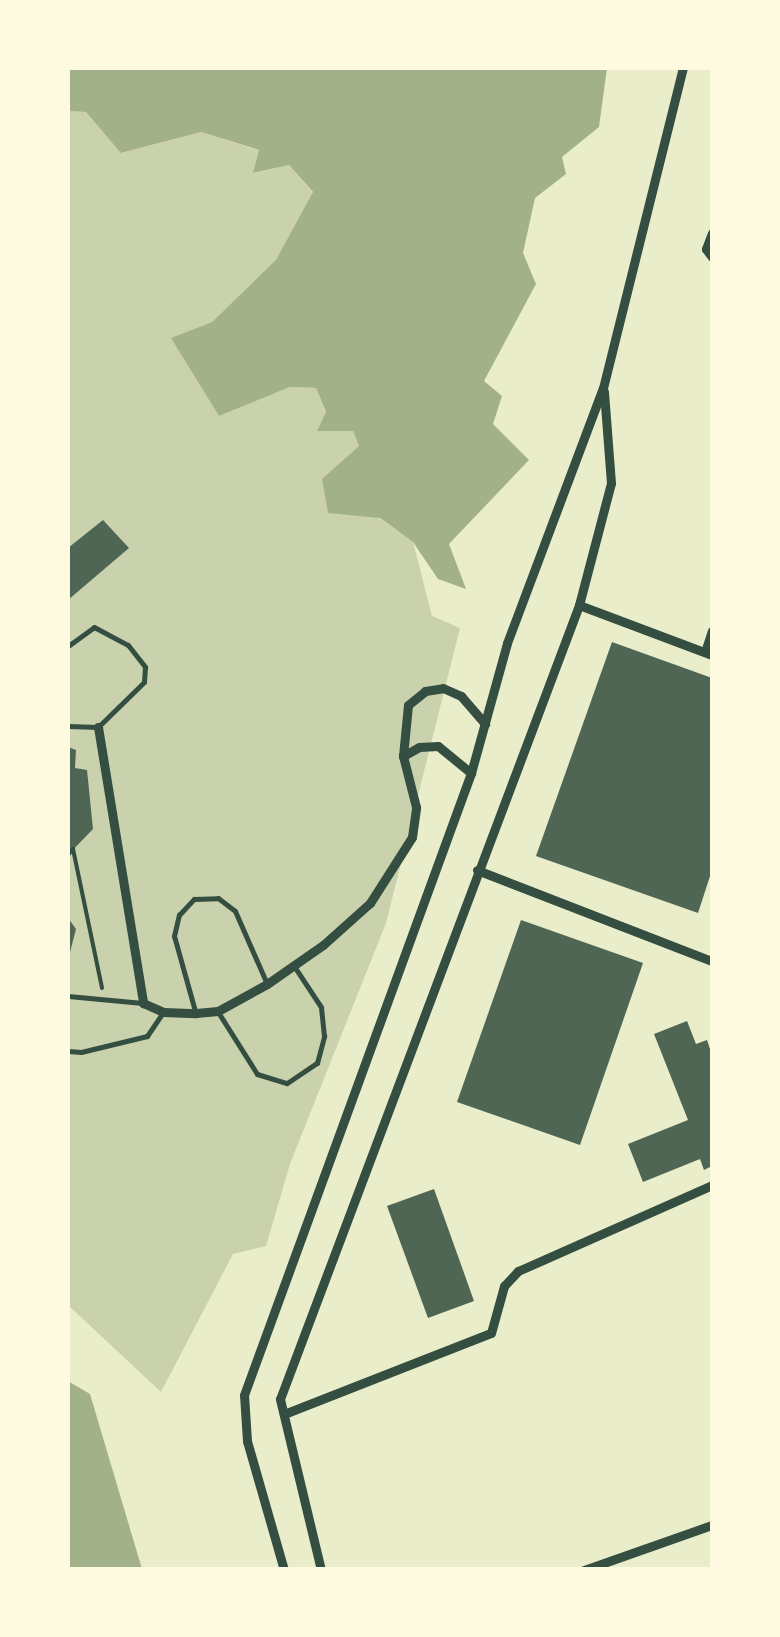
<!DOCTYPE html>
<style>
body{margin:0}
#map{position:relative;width:780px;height:1637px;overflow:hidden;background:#e9edc9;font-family:Roboto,sans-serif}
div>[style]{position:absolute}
.green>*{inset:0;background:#cad2ad}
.water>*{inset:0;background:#a3b18a}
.building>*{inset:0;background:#4f6655}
.path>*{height:4px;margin:-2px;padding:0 2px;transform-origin:2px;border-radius:2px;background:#344e41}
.service>*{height:5px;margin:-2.5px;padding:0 2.5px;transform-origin:2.5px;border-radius:2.5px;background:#344e41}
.minor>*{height:9px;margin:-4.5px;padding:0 4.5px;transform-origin:4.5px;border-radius:4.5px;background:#344e41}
span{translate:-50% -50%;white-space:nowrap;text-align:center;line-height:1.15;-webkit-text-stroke:9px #fefae0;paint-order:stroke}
.frame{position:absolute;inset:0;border:70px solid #fefae0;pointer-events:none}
</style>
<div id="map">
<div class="green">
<div style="clip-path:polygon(68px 111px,86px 112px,122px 153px,201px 132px,260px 151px,254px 173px,289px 165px,313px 193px,277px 260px,212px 322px,172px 338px,219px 416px,290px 387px,316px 388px,326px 413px,353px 431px,359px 446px,323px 479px,413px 542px,432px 616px,460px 628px,386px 923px,290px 1164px,266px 1246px,233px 1254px,161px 1392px,68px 1305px)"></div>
</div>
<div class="water">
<div style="clip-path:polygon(68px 68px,607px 68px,599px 127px,562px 157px,566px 174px,535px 198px,523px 253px,536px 284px,484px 381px,502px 396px,493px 424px,529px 460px,449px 544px,466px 589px,438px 579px,413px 542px,380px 518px,328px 513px,322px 479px,359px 446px,353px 431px,317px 431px,326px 412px,316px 388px,290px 387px,219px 416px,171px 338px,212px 322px,276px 260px,313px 192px,289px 165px,253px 173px,259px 150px,201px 132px,121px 153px,86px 112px,68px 111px)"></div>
<div style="clip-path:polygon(68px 1381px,90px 1394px,142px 1569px,68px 1569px)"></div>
</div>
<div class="building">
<div style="clip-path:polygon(103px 520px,129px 548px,68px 600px,68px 548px)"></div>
<div style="clip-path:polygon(612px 642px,712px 678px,712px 870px,698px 913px,536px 856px)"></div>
<div style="clip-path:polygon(68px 747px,76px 750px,75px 768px,87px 770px,93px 829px,68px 855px)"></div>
<div style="clip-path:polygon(68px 918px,76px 929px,69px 956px,68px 956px)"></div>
<div style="clip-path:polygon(521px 920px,643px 963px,580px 1145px,457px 1102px)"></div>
<div style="clip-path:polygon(687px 1021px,696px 1044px,707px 1040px,712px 1055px,712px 1166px,704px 1170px,700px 1159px,643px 1182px,628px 1144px,688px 1120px,654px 1034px)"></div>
<div style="clip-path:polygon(434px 1189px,474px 1301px,428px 1318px,387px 1206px)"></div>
</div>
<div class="path">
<div style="left:68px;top:855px;width:8px;rotate:-50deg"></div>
<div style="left:73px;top:849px;width:142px;rotate:78.2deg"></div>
</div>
<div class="service">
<div style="left:68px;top:646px;width:32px;rotate:-36deg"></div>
<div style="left:94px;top:627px;width:38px;rotate:28deg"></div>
<div style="left:128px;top:645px;width:28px;rotate:52deg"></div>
<div style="left:145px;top:667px;width:15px;rotate:94deg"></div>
<div style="left:144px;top:682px;width:64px;rotate:135.6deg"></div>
<div style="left:98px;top:727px;width:30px;rotate:-178deg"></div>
<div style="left:68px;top:996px;width:75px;rotate:5.3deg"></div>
<div style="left:195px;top:1011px;width:78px;rotate:-105.6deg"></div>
<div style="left:174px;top:936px;width:22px;rotate:-77deg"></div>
<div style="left:179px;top:915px;width:22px;rotate:-47deg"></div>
<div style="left:194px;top:899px;width:24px;rotate:-2deg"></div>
<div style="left:218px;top:898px;width:21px;rotate:37deg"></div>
<div style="left:235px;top:911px;width:80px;rotate:66.3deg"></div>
<div style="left:218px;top:1012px;width:73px;rotate:57.8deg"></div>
<div style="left:257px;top:1074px;width:31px;rotate:17deg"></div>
<div style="left:287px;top:1083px;width:36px;rotate:-34deg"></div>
<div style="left:317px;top:1063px;width:28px;rotate:-75deg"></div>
<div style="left:324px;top:1036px;width:29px;rotate:-96deg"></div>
<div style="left:321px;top:1007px;width:49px;rotate:-123.4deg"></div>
<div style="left:68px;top:1051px;width:13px;rotate:4deg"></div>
<div style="left:81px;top:1052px;width:68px;rotate:-13.6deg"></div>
<div style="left:147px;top:1036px;width:29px;rotate:-56deg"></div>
</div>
<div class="minor">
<div style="left:712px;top:233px;width:17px;rotate:111deg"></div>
<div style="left:706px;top:249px;width:10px;rotate:53deg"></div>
<div style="left:579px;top:605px;width:142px;rotate:20.6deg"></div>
<div style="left:705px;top:652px;width:22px;rotate:-72deg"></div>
<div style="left:98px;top:727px;width:280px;rotate:80.7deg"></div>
<div style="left:143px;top:1003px;width:22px;rotate:24deg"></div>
<div style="left:163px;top:1012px;width:33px;rotate:2deg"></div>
<div style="left:196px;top:1013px;width:22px;rotate:-5deg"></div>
<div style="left:218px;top:1011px;width:56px;rotate:-28.9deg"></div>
<div style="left:267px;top:984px;width:68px;rotate:-34.9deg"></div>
<div style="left:323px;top:945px;width:63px;rotate:-41.8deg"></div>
<div style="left:370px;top:903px;width:78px;rotate:-57.5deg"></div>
<div style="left:412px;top:837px;width:30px;rotate:-82deg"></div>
<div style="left:416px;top:807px;width:53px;rotate:-104.3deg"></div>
<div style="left:403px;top:756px;width:51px;rotate:-84.4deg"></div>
<div style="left:408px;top:705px;width:22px;rotate:-39deg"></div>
<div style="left:425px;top:691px;width:18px;rotate:-9deg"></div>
<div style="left:443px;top:688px;width:20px;rotate:24deg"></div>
<div style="left:461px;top:696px;width:37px;rotate:49deg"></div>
<div style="left:403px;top:756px;width:18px;rotate:-29deg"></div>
<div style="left:419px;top:747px;width:19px;rotate:-3deg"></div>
<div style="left:438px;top:746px;width:43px;rotate:39.3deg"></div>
<div style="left:477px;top:870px;width:252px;rotate:21.2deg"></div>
<div style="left:284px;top:1414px;width:222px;rotate:-21.4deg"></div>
<div style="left:491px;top:1333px;width:49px;rotate:-74.5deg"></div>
<div style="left:504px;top:1286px;width:21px;rotate:-47deg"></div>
<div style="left:518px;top:1271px;width:212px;rotate:-23.9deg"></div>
<div style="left:284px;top:1570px;width:134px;rotate:-106deg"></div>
<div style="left:247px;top:1441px;width:46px;rotate:-93.7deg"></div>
<div style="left:244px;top:1395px;width:662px;rotate:-69.95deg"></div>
<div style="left:471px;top:773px;width:135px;rotate:-74.5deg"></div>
<div style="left:507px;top:643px;width:272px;rotate:-69.4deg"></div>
<div style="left:603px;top:388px;width:330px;rotate:-76deg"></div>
<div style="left:321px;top:1570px;width:176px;rotate:-103.5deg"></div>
<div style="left:280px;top:1399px;width:848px;rotate:-69.36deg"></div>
<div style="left:579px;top:605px;width:126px;rotate:-75.3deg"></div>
<div style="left:611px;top:483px;width:92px;rotate:-94.4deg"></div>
<div style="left:584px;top:1570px;width:136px;rotate:-19.4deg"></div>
</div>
<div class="frame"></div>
</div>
